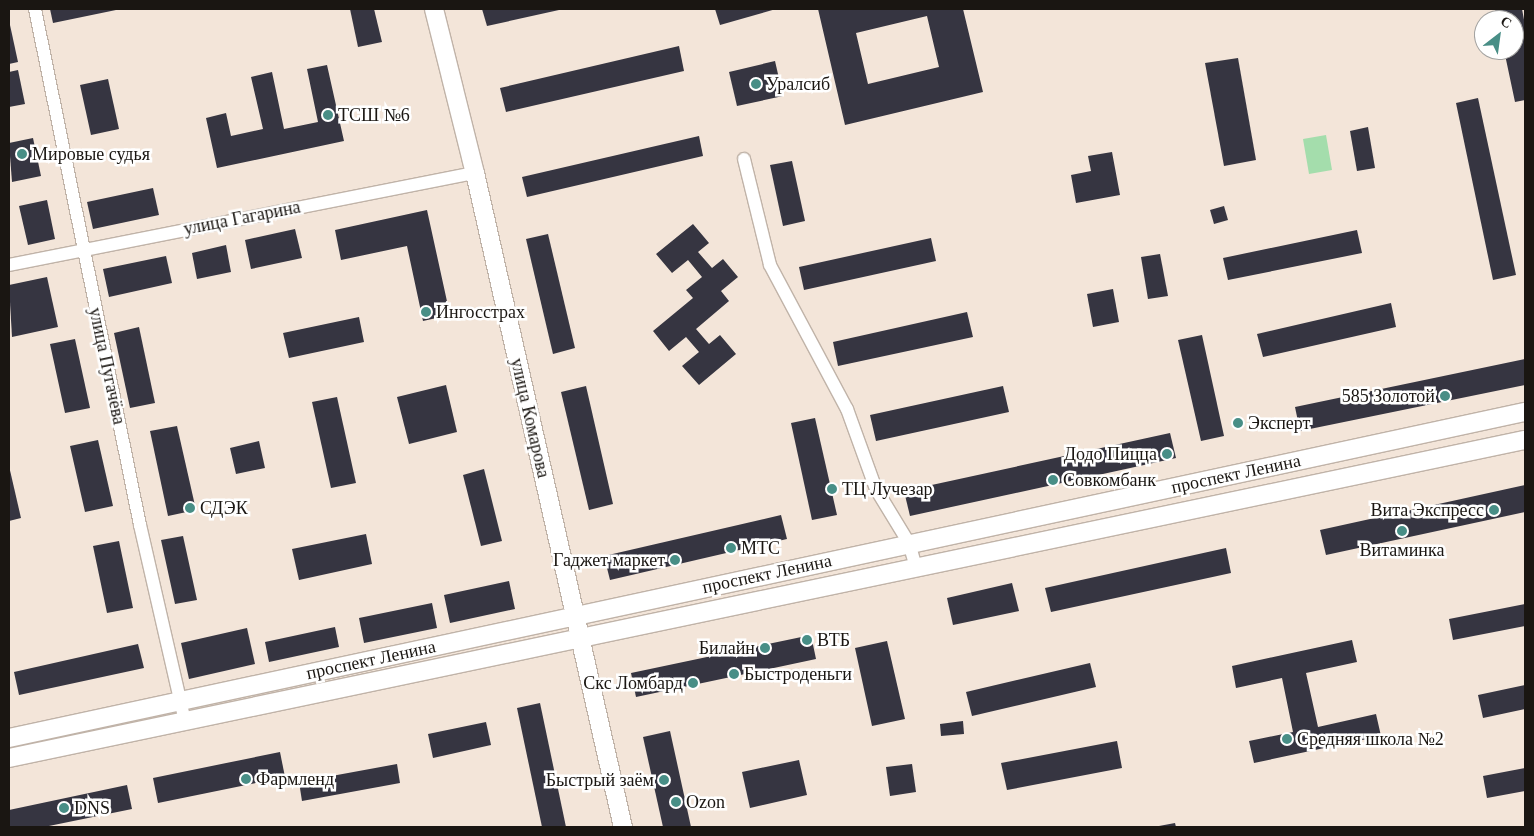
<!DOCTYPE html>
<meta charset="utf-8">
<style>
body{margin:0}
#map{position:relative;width:1534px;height:836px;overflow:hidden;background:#f3e5d9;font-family:"Times New Roman",serif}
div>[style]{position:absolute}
.green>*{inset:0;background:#a4ddac}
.building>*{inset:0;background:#363541}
.roads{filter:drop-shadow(1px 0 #c0b3a8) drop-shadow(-1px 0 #c0b3a8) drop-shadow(0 1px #c0b3a8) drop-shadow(0 -1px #c0b3a8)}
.street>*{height:12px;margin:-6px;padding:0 6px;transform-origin:6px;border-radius:6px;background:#fff}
.secondary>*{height:18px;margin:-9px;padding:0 9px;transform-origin:9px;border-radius:9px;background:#fff}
.dots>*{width:14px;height:14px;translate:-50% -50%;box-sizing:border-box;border:2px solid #fff;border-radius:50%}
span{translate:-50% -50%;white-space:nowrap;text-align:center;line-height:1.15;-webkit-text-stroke:5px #fff;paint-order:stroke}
.poi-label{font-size:18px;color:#1a1612}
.left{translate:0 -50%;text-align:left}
.right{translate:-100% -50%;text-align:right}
.street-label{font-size:18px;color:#1a1612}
.frame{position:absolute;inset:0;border:10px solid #1a1612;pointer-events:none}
.north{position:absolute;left:1474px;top:10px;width:50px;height:50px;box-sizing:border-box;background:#fff;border:1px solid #a3a2a0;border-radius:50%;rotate:30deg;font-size:14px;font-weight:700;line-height:20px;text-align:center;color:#1a1612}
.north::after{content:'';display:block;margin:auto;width:18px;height:22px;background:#488e86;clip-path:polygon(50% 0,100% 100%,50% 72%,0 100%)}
</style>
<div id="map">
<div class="green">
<div style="clip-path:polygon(1326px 135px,1332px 170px,1309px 174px,1303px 139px)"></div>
</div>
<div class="building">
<div style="clip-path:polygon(50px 9px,116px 9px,116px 10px,53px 23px)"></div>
<div style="clip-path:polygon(350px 9px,374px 9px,382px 42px,358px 47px)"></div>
<div style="clip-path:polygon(482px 9px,559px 9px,559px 10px,487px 26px)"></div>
<div style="clip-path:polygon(715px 9px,776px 9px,720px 25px)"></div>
<div style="clip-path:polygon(evenodd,818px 9px,963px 9px,983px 92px,845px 125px,818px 9px,927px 16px,939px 67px,868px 84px,856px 33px,927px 16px)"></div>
<div style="clip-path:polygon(1495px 9px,1522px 9px,1525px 25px,1525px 100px,1515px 102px,1504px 50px,1514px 50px,1514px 20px,1498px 20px)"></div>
<div style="clip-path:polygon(10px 25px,18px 62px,9px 64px,9px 26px)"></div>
<div style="clip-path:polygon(679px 46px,684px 71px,506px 112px,500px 88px)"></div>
<div style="clip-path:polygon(1238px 58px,1256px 160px,1224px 166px,1205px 63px)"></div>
<div style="clip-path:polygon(775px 61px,783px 96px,737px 106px,729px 72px)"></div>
<div style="clip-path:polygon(327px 65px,344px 141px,217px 168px,206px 118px,226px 113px,231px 136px,263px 129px,251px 77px,272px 72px,284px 129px,318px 122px,307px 69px)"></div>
<div style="clip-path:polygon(18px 70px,25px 104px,9px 107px,9px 72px)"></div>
<div style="clip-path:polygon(108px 79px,119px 129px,91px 135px,80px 85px)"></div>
<div style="clip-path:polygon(1478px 98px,1516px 275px,1493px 280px,1456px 103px)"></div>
<div style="clip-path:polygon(1368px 127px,1375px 168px,1357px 171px,1350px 131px)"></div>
<div style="clip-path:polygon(699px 136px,703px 156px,527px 197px,522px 177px)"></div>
<div style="clip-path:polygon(33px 138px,41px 176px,12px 182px,9px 143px)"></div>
<div style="clip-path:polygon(1112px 152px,1120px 195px,1076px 203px,1071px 175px,1091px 171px,1088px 156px)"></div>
<div style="clip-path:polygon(792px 161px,805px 221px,783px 226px,770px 165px)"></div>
<div style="clip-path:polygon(153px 188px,159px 215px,93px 229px,87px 202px)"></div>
<div style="clip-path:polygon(47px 200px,55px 239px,28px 245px,19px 206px)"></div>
<div style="clip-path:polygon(1224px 206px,1228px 220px,1214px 224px,1210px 210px)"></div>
<div style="clip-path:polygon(427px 210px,450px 315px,423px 321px,407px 246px,341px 260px,335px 230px)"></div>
<div style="clip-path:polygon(693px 224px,709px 243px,698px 252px,712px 268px,723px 259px,738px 277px,721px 291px,729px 301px,696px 329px,709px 344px,720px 335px,736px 354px,699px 385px,682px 366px,699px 352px,686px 337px,669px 351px,653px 331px,693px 298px,686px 290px,702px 277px,688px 260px,672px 273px,656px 254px)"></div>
<div style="clip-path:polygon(295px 229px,302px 258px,251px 269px,245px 240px)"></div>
<div style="clip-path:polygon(1357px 230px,1362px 253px,1228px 280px,1223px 258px)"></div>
<div style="clip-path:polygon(548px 234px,575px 348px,553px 354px,526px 239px)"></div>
<div style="clip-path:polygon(931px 238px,936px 261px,804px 290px,799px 267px)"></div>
<div style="clip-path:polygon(226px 245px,231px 272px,197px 279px,192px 253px)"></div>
<div style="clip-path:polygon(1160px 254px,1168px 296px,1148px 299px,1141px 257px)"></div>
<div style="clip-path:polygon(166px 256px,172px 283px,109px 297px,103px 269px)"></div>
<div style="clip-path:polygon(47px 277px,58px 327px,12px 337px,9px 285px)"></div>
<div style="clip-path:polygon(1113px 289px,1119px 322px,1093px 327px,1087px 294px)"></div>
<div style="clip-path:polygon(1391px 303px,1396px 327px,1263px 357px,1257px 334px)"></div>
<div style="clip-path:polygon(967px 312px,973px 337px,838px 366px,833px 342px)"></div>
<div style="clip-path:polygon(359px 317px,364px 342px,289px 358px,283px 333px)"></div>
<div style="clip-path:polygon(139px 327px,155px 403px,130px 408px,114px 333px)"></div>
<div style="clip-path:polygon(1202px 335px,1224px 436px,1201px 441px,1178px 340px)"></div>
<div style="clip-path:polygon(75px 339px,90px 408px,65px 413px,50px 344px)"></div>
<div style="clip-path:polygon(1525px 359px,1525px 385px,1300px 431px,1295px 407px)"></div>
<div style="clip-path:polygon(446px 385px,457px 432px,409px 444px,397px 397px)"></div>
<div style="clip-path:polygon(586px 386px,613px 504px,589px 510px,561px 392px)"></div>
<div style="clip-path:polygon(1003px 386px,1009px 412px,876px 441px,870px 415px)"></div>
<div style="clip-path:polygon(337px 397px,356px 483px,331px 488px,312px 402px)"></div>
<div style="clip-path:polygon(815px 418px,837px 515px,812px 520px,791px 423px)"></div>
<div style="clip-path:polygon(177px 426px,196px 510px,168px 516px,150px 431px)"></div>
<div style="clip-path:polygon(1170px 433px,1176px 458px,910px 516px,904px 491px)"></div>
<div style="clip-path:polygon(98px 440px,113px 506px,85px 512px,70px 446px)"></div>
<div style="clip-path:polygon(259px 441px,265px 468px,236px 474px,230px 448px)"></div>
<div style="clip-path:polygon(9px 466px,21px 518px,9px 521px)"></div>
<div style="clip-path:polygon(484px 469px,502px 541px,481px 546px,463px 475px)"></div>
<div style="clip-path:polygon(1525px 485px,1525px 512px,1326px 555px,1320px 530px)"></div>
<div style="clip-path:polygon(781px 515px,787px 539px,610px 580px,604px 556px)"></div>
<div style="clip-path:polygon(366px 534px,372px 564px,299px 580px,292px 549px)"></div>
<div style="clip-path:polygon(183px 536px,197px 600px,175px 604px,161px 540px)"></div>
<div style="clip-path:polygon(119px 541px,133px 608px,107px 613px,93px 546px)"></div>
<div style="clip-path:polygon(1226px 548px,1231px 573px,1051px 612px,1045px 588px)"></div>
<div style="clip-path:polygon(509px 581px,515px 609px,450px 623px,444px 595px)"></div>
<div style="clip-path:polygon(1012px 583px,1019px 611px,953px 625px,947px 598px)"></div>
<div style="clip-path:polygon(432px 603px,437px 628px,364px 643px,359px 618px)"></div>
<div style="clip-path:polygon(1525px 604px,1525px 626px,1453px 640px,1449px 619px)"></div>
<div style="clip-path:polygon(335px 627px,339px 647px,269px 662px,265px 642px)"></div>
<div style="clip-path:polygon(247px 628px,255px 664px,189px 679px,181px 643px)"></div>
<div style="clip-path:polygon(811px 635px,816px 659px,636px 697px,631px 673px)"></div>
<div style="clip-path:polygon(1352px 640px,1357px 662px,1306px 673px,1318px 727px,1376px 714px,1381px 736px,1254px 763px,1249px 741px,1293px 732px,1282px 678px,1236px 688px,1232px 666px)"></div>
<div style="clip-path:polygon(887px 641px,905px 719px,872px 726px,855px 648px)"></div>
<div style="clip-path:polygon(138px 644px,144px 668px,19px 695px,14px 672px)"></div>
<div style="clip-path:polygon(1090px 663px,1096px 687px,972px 716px,966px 692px)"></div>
<div style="clip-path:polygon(1525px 685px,1525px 709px,1483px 718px,1478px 695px)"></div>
<div style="clip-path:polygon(540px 703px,566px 827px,542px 827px,517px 708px)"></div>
<div style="clip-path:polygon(963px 721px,964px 734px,941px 736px,940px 724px)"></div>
<div style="clip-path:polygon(486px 722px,491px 745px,433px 758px,428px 734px)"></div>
<div style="clip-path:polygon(670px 731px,691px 827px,663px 827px,643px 737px)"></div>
<div style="clip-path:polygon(1117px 741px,1122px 768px,1007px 790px,1001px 763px)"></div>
<div style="clip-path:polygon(280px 752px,285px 777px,158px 803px,153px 778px)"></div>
<div style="clip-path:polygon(799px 760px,807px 795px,750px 808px,742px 772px)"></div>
<div style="clip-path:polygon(397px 764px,400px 783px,302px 801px,299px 782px)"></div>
<div style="clip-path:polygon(912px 764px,916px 792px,890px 796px,886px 767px)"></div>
<div style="clip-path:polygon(1525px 768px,1525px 791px,1487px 798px,1483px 776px)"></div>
<div style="clip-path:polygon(127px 785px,132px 809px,44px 827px,9px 827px,9px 810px)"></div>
<div style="clip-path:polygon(1175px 823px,1176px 827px,1159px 827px,1159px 826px)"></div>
</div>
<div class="roads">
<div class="street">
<div style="left:35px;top:9px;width:527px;rotate:78.5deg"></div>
<div style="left:140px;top:525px;width:201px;rotate:77.1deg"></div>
<div style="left:744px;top:159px;width:109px;rotate:76.2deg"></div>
<div style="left:770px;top:265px;width:163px;rotate:61.9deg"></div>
<div style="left:847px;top:409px;width:85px;rotate:70.1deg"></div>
<div style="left:876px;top:489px;width:63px;rotate:58.6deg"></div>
<div style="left:909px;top:543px;width:26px;rotate:74deg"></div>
<div style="left:9px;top:265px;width:475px;rotate:-11.2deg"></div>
</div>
<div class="secondary">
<div style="left:434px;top:9px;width:169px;rotate:76deg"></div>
<div style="left:475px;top:173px;width:671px;rotate:77.25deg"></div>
<div style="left:9px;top:738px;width:1551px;rotate:-12.14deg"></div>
<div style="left:9px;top:758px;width:1549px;rotate:-11.85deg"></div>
</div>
</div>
<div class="dots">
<div style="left:756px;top:84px;background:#488e86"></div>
<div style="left:328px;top:115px;background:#488e86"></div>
<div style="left:22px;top:154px;background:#488e86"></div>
<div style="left:426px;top:312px;background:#488e86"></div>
<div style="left:1445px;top:396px;background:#488e86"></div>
<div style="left:1238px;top:423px;background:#488e86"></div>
<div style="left:1167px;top:454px;background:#488e86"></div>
<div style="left:1053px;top:480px;background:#488e86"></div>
<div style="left:832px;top:489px;background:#488e86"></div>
<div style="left:190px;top:508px;background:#488e86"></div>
<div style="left:1494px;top:510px;background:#488e86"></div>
<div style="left:1402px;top:531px;background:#488e86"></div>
<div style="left:731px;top:548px;background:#488e86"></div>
<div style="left:675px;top:560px;background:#488e86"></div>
<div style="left:807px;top:640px;background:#488e86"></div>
<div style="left:765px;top:648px;background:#488e86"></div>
<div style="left:734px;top:674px;background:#488e86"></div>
<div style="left:693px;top:683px;background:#488e86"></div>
<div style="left:1287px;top:739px;background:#488e86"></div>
<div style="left:246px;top:779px;background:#488e86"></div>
<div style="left:664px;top:780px;background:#488e86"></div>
<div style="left:676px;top:802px;background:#488e86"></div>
<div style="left:64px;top:808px;background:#488e86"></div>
</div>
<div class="poi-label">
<span class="left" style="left:766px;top:84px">Уралсиб</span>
<span class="left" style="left:338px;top:115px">ТСШ №6</span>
<span class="left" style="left:32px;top:154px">Мировые судья</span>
<span class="left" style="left:436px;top:312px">Ингосстрах</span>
<span class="right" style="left:1435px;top:396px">585 Золотой</span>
<span class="left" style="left:1248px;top:423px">Эксперт</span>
<span class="right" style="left:1157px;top:454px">Додо Пицца</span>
<span class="left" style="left:1063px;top:480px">Совкомбанк</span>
<span class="left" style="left:842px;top:489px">ТЦ Лучезар</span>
<span class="left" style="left:200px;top:508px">СДЭК</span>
<span class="right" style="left:1484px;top:510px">Вита Экспресс</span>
<span class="left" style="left:741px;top:548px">МТС</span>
<span style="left:1402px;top:550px">Витаминка</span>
<span class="right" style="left:665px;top:560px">Гаджет маркет</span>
<span class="left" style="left:817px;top:640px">ВТБ</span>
<span class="right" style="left:755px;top:648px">Билайн</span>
<span class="left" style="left:744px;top:674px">Быстроденьги</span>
<span class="right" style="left:683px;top:683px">Скс Ломбард</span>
<span class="left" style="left:1297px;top:739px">Средняя школа №2</span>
<span class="left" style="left:256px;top:779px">Фармленд</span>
<span class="right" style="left:654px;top:780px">Быстрый заём</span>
<span class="left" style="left:686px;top:802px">Ozon</span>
<span class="left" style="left:74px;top:808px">DNS</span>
</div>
<div class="street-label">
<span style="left:242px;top:218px;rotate:-11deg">улица Гагарина</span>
<span style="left:107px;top:366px;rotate:78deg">улица Пугачёва</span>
<span style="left:530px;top:418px;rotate:77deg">улица Комарова</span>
<span style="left:1236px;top:474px;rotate:-12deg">проспект Ленина</span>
<span style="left:767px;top:574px;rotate:-12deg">проспект Ленина</span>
<span style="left:371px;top:660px;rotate:-12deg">проспект Ленина</span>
</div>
<div class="frame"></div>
<div class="north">С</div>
</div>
